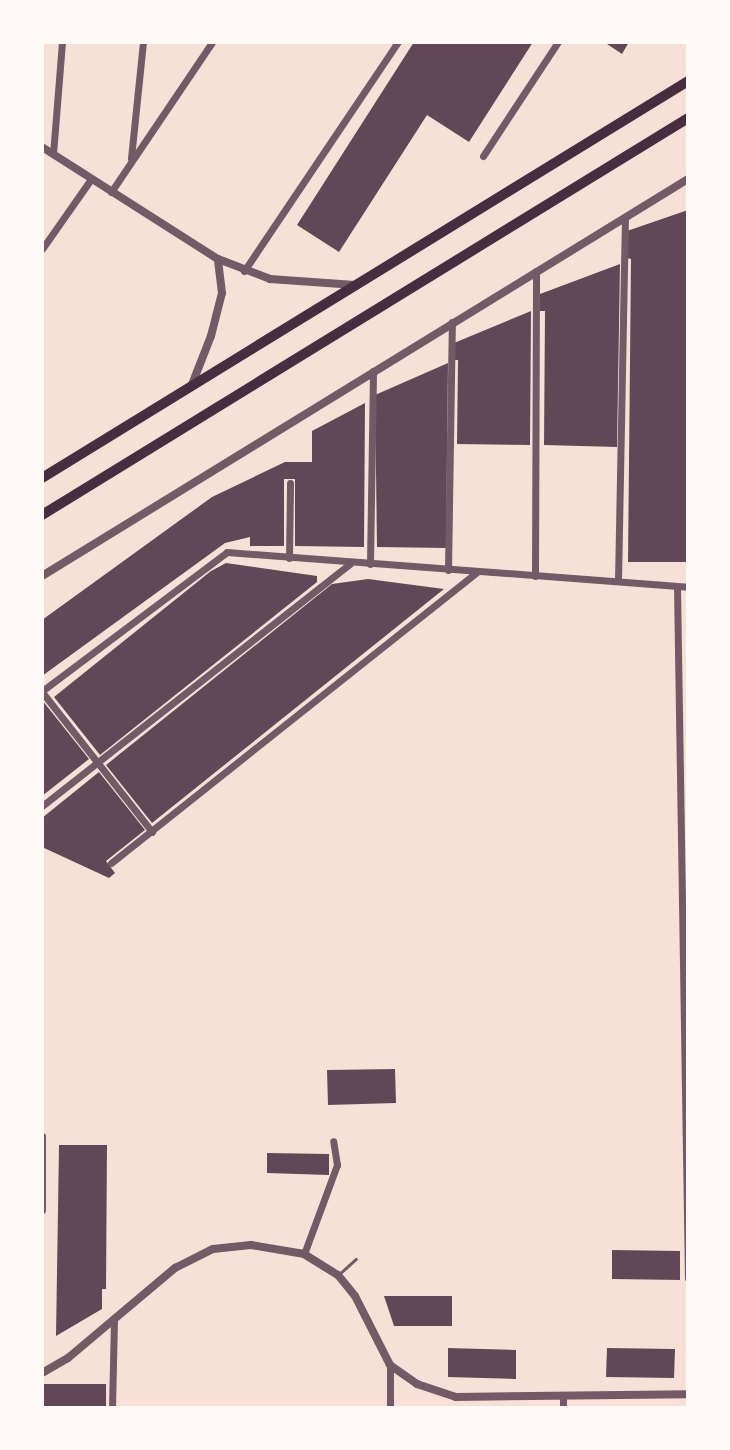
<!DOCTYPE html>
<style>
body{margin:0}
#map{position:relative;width:730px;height:1450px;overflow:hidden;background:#f7e1d7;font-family:"Titillium Web",sans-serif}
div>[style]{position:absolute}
.building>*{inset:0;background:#644757}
.service>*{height:3px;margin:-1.5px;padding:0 1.5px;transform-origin:1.5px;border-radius:1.5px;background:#755966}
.minor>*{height:7px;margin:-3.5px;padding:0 3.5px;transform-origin:3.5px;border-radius:3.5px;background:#755966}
.tertiary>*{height:8px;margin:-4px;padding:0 4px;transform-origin:4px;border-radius:4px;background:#755966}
.secondary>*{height:10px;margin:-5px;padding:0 5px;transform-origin:5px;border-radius:5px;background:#4a2c40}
span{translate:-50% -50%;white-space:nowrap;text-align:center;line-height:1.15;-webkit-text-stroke:8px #fffaf5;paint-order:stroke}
.frame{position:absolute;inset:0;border:44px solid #fffaf5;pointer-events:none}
</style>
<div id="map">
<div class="building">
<div style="clip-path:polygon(414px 42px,533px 42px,469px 142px,427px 115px,339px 252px,297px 225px)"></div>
<div style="clip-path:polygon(604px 42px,629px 42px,622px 54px)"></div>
<div style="clip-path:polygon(688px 210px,688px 562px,628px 562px,631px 259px,627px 258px,627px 231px)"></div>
<div style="clip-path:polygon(620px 264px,617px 447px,544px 445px,545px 311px,540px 311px,540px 294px)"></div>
<div style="clip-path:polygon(531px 311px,530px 445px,457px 444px,458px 360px,454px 360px,454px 343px)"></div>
<div style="clip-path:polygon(448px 363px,446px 548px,377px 547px,375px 395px)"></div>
<div style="clip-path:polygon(365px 403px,364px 547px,295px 546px,295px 479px,284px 479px,284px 546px,250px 546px,250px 537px,225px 543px,42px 676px,42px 620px,212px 497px,285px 462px,312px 462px,312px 431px)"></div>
<div style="clip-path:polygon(226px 563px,317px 576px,317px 582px,100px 755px,54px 697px,211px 571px)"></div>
<div style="clip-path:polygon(368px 579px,444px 589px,152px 823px,106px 765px,332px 584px)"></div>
<div style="clip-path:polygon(42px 700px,89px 759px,42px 796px)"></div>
<div style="clip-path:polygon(99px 772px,145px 830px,106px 861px,115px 873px,109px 878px,42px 847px,42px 818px)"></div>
<div style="clip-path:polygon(395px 1069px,396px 1103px,328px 1105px,327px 1070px)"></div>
<div style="clip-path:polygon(59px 1145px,107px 1145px,106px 1289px,102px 1289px,102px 1309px,56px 1336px)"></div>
<div style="clip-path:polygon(267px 1153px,329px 1154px,329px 1175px,267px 1173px)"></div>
<div style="clip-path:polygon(612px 1250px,680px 1251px,680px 1280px,612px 1279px)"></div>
<div style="clip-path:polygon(384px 1296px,452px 1296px,452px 1326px,394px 1326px)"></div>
<div style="clip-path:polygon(448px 1348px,516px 1350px,516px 1379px,448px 1377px)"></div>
<div style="clip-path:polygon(607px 1348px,675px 1349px,674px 1378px,606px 1377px)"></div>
<div style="clip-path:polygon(42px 1384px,106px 1384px,106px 1408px,42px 1408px)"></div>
</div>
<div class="service">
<div style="left:338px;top:1275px;width:24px;rotate:-42deg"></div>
</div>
<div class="minor">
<div style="left:53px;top:154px;width:112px;rotate:-85.4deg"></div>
<div style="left:483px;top:156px;width:136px;rotate:-56.7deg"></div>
<div style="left:131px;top:158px;width:117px;rotate:-84.1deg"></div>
<div style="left:111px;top:192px;width:181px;rotate:-56deg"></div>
<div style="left:42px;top:249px;width:85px;rotate:-55deg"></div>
<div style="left:244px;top:271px;width:276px;rotate:-56.1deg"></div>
<div style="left:289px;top:558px;width:75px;rotate:-89.2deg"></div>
<div style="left:370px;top:564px;width:193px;rotate:-89.1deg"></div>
<div style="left:448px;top:570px;width:248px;rotate:-89.1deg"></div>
<div style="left:535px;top:576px;width:305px;rotate:-89.8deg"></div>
<div style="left:618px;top:581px;width:363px;rotate:-88.9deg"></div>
<div style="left:677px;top:587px;width:691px;rotate:89.09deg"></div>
<div style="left:42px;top:691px;width:231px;rotate:-36.9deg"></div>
<div style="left:227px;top:552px;width:462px;rotate:4.3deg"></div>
<div style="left:42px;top:692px;width:178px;rotate:51.8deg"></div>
<div style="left:42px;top:806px;width:393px;rotate:-38.2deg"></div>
<div style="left:111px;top:863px;width:468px;rotate:-38.5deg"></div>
<div style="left:42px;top:1136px;width:74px;rotate:90deg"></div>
<div style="left:304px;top:1254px;width:95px;rotate:-69.7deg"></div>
<div style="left:337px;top:1165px;width:24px;rotate:-99deg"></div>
<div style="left:390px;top:1365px;width:43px;rotate:90deg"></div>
<div style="left:563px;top:1395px;width:13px;rotate:90deg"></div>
<div style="left:112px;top:1408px;width:86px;rotate:-88.7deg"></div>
</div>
<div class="tertiary">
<div style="left:42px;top:147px;width:209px;rotate:32.5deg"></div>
<div style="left:191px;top:387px;width:55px;rotate:-68.6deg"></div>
<div style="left:211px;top:336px;width:44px;rotate:-75.7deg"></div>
<div style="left:222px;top:293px;width:34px;rotate:-97deg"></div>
<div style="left:218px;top:259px;width:56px;rotate:21deg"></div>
<div style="left:270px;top:279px;width:85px;rotate:4deg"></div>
<div style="left:42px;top:576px;width:758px;rotate:-31.57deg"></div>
<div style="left:42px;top:1373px;width:30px;rotate:-30deg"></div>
<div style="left:68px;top:1358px;width:140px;rotate:-40.1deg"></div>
<div style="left:175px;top:1268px;width:42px;rotate:-26.6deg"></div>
<div style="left:213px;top:1249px;width:38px;rotate:-6deg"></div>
<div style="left:251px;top:1245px;width:54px;rotate:9.6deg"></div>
<div style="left:304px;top:1254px;width:40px;rotate:32deg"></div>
<div style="left:338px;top:1275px;width:27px;rotate:51deg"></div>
<div style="left:355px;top:1296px;width:77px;rotate:63.1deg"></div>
<div style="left:390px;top:1365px;width:33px;rotate:35deg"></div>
<div style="left:417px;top:1384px;width:41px;rotate:18.4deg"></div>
<div style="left:456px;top:1397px;width:232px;rotate:-0.7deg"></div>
</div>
<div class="secondary">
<div style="left:42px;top:478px;width:758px;rotate:-31.57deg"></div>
<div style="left:42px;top:515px;width:758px;rotate:-31.57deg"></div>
</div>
<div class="frame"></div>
</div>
